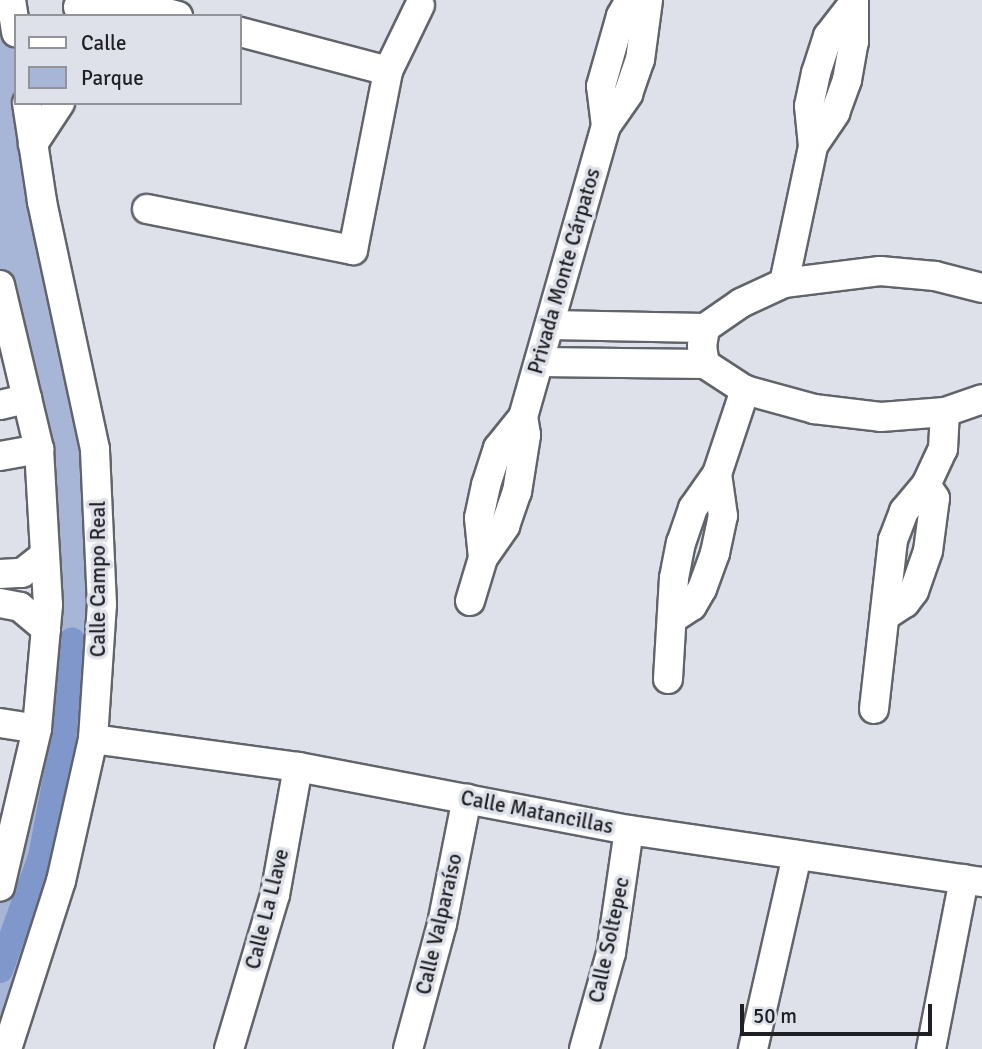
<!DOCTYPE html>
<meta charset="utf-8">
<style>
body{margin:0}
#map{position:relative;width:982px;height:1049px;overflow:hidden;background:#dee1e9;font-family:Signika,sans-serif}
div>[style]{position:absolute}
.green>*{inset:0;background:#a7b6d7}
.canal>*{height:26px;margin:-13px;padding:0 13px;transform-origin:13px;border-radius:13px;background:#7f97ca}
.roads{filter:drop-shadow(2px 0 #61646a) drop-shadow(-2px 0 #61646a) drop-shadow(0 2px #61646a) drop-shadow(0 -2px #61646a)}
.minor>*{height:28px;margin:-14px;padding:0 14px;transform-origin:14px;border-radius:14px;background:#fff}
span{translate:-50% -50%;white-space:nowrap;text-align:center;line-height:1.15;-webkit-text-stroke:7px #dee1e9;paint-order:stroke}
.street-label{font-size:21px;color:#1f2023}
.legend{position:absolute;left:14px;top:14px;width:228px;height:91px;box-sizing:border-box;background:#dee1e9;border:2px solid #92949a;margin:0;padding:9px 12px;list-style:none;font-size:21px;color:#1f2023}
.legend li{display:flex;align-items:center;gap:14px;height:35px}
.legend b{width:35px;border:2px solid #92949a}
.scale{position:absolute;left:740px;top:1004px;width:192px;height:32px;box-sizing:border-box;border:4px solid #1f2023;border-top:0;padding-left:9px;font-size:21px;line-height:24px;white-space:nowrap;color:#1f2023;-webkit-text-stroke:5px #dee1e9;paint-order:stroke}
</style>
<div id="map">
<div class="green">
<div style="clip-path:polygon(0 0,16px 33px,16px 103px,95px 449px,93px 739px,0 1049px,0 887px,48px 605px,0 285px)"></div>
</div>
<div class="canal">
<div style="left:0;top:970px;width:120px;rotate:-70.1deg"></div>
<div style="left:41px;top:857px;width:118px;rotate:-79.3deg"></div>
<div style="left:63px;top:741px;width:101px;rotate:-84.9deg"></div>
</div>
<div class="roads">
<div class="minor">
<div style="left:11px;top:0;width:33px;rotate:81deg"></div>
<div style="left:78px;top:7px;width:49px;rotate:-5.8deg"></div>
<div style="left:127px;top:2px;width:53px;rotate:15.4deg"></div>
<div style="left:388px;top:71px;width:73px;rotate:-64.1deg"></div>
<div style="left:606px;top:126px;width:40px;rotate:-97.1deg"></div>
<div style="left:601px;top:86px;width:73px;rotate:-74.1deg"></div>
<div style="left:621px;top:16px;width:18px;rotate:-61deg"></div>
<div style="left:33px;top:144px;width:49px;rotate:-56.6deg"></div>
<div style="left:813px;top:146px;width:40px;rotate:-95.7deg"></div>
<div style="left:809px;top:106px;width:34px;rotate:-78deg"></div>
<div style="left:816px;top:73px;width:39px;rotate:-72deg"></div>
<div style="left:828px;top:36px;width:41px;rotate:-52deg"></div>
<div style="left:147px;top:209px;width:210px;rotate:11.3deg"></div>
<div style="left:353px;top:250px;width:182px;rotate:-78.9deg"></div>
<div style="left:388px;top:71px;width:153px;rotate:-165.2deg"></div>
<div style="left:784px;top:283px;width:140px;rotate:-78deg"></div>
<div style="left:813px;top:146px;width:40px;rotate:-56deg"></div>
<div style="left:835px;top:113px;width:35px;rotate:-70deg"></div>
<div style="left:847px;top:80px;width:39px;rotate:-80deg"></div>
<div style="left:854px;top:42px;width:42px;rotate:-90deg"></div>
<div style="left:0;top:285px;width:169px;rotate:76.6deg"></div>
<div style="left:39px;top:449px;width:156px;rotate:86.7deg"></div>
<div style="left:48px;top:605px;width:124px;rotate:95.1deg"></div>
<div style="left:37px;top:729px;width:162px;rotate:103.2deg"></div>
<div style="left:982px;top:288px;width:49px;rotate:-165.7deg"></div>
<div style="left:935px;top:276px;width:55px;rotate:-174.8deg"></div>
<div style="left:880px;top:271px;width:97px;rotate:172.9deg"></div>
<div style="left:784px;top:283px;width:47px;rotate:155.1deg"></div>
<div style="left:741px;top:303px;width:44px;rotate:145.2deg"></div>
<div style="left:705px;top:328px;width:18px;rotate:99deg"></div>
<div style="left:702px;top:346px;width:18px;rotate:81deg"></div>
<div style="left:705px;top:364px;width:48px;rotate:33deg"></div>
<div style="left:745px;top:390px;width:72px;rotate:15.4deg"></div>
<div style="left:814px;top:409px;width:67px;rotate:6.8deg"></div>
<div style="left:881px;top:417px;width:64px;rotate:-4.5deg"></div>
<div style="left:945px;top:412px;width:39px;rotate:-19deg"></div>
<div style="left:550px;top:325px;width:155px;rotate:1.1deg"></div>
<div style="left:539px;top:362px;width:166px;rotate:0.7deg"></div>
<div style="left:0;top:405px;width:28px;rotate:-13deg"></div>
<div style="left:0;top:456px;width:40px;rotate:-10deg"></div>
<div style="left:483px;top:558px;width:40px;rotate:-95.7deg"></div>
<div style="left:479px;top:518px;width:34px;rotate:-78deg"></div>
<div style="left:486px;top:485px;width:39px;rotate:-72deg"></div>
<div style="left:498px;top:448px;width:40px;rotate:-51deg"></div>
<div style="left:0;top:574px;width:22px;rotate:-3deg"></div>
<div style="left:22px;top:573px;width:29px;rotate:-38deg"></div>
<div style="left:470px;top:601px;width:45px;rotate:-73.2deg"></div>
<div style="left:483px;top:558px;width:39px;rotate:-55deg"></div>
<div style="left:505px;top:526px;width:36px;rotate:-71deg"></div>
<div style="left:517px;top:492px;width:58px;rotate:-81deg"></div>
<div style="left:526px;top:435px;width:18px;rotate:-99deg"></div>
<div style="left:523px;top:417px;width:303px;rotate:-74.1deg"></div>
<div style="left:606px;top:126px;width:39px;rotate:-55deg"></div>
<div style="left:628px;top:94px;width:36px;rotate:-71deg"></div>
<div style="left:640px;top:60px;width:61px;rotate:-82.4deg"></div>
<div style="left:0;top:603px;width:20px;rotate:11deg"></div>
<div style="left:20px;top:607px;width:34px;rotate:40deg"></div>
<div style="left:888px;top:614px;width:20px;rotate:-33deg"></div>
<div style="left:905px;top:603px;width:15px;rotate:-53deg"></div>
<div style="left:914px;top:591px;width:42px;rotate:-70.7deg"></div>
<div style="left:928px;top:551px;width:53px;rotate:-82.5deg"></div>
<div style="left:935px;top:498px;width:16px;rotate:-125deg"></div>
<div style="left:675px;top:617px;width:20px;rotate:-33deg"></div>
<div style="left:692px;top:606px;width:20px;rotate:-60deg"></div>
<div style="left:702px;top:589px;width:38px;rotate:-70deg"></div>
<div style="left:715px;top:553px;width:38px;rotate:-78deg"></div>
<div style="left:723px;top:516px;width:42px;rotate:-98.1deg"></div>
<div style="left:668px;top:679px;width:101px;rotate:-86.6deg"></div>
<div style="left:674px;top:578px;width:36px;rotate:-79deg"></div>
<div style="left:681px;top:543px;width:37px;rotate:-71deg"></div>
<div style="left:693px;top:508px;width:42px;rotate:-54.8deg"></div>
<div style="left:717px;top:474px;width:89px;rotate:-71.6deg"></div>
<div style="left:874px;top:709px;width:170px;rotate:-83.6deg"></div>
<div style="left:893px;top:540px;width:31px;rotate:-69deg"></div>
<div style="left:904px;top:511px;width:34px;rotate:-50deg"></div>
<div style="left:926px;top:485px;width:40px;rotate:-65deg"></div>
<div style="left:943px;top:449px;width:37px;rotate:-87deg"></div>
<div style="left:0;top:723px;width:37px;rotate:9deg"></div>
<div style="left:93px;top:739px;width:207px;rotate:7.8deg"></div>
<div style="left:298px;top:767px;width:337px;rotate:10.8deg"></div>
<div style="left:629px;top:830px;width:357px;rotate:8.4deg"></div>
<div style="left:7px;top:1049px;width:176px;rotate:-72.2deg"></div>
<div style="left:61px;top:881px;width:146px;rotate:-77.3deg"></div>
<div style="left:93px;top:739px;width:134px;rotate:-86.2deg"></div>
<div style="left:102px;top:605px;width:156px;rotate:-92.6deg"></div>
<div style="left:95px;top:449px;width:254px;rotate:-102.1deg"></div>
<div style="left:42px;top:201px;width:99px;rotate:-98.7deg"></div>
<div style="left:229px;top:1049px;width:161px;rotate:-73.4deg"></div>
<div style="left:275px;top:895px;width:130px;rotate:-79.8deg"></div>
<div style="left:408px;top:1049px;width:130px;rotate:-74.8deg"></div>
<div style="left:442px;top:924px;width:128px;rotate:-78.8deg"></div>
<div style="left:584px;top:1049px;width:100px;rotate:-74.3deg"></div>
<div style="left:611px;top:953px;width:124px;rotate:-81.7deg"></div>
<div style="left:753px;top:1049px;width:199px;rotate:-77.2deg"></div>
<div style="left:931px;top:1049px;width:173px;rotate:-79deg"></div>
</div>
</div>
<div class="street-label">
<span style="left:564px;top:271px;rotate:-74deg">Privada Monte Cárpatos</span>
<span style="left:98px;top:579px;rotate:-90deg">Calle Campo Real</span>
<span style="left:537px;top:812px;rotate:11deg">Calle Matancillas</span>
<span style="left:267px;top:909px;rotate:-76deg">Calle La Llave</span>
<span style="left:439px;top:924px;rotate:-77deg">Calle Valparaíso</span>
<span style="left:609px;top:940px;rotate:-78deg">Calle Soltepec</span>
</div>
<ul class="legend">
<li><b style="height:9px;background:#fff"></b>Calle</li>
<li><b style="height:19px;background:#a7b6d7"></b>Parque</li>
</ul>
<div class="scale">50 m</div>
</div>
